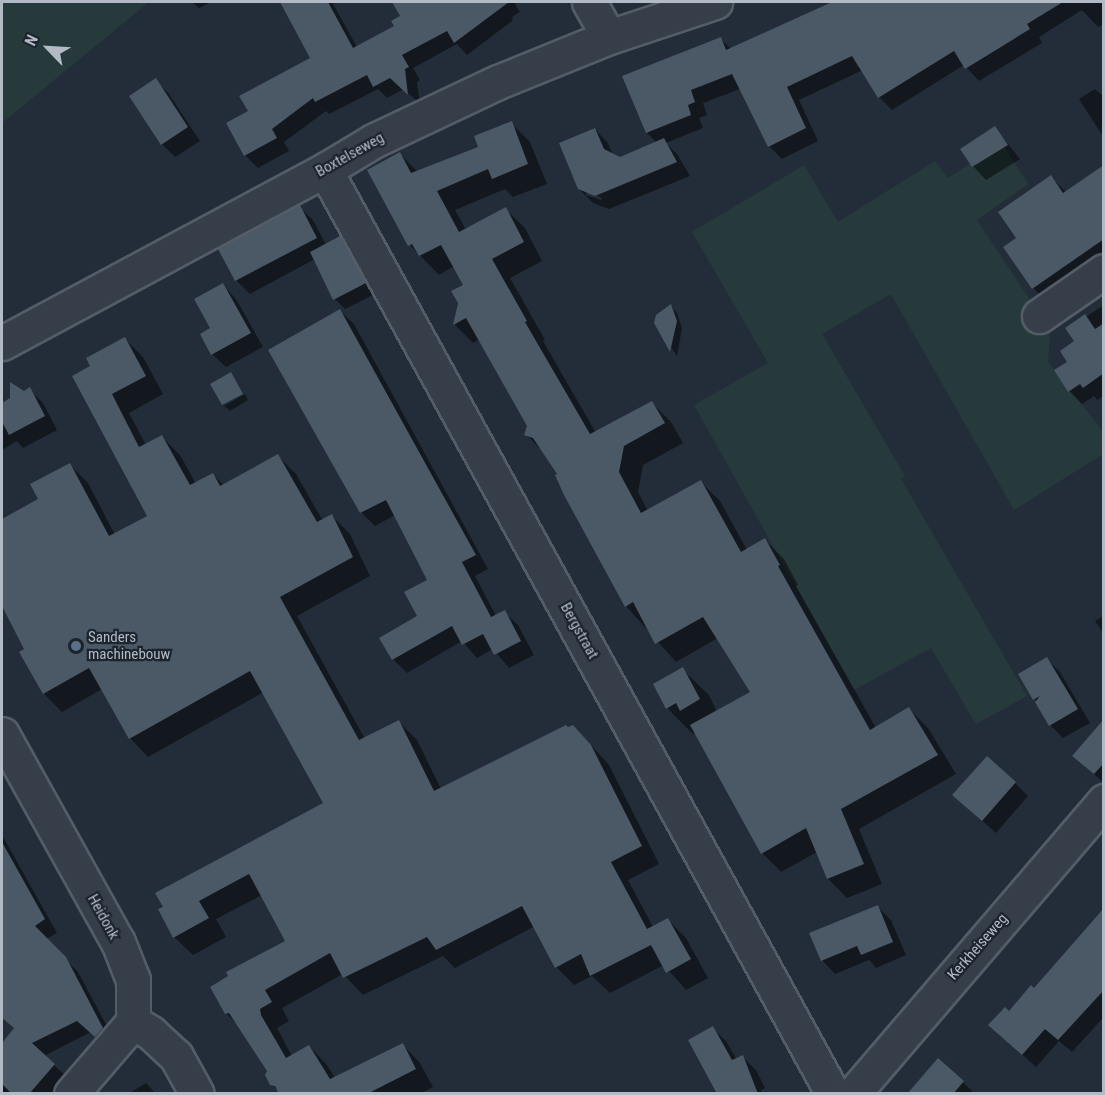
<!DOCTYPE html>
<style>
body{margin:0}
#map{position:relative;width:1105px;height:1095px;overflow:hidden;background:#232d39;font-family:"Roboto Condensed",sans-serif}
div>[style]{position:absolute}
.green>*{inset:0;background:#263a3b}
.shadow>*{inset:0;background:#0007}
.building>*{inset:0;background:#4b5865}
.roads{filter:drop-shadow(2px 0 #545d67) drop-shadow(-2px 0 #545d67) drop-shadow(0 2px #545d67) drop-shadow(0 -2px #545d67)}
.minor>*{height:33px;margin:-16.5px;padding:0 16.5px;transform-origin:16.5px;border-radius:16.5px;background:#363f49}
.tertiary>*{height:33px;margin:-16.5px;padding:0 16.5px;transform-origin:16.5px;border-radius:16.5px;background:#363f49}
.dots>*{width:16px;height:16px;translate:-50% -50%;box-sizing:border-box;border:3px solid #1c242e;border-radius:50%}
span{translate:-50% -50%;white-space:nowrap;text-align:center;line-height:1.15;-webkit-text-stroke:4.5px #1c242e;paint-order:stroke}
.street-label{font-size:15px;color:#b1bac5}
.poi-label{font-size:15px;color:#b1bac5}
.left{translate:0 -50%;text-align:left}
.frame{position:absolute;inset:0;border:3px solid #b1bac5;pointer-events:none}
.north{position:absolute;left:18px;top:18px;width:60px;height:60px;-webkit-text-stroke:4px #1c242e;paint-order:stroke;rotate:295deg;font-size:16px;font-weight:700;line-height:24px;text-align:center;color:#b1bac5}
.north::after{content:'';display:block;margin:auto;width:21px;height:27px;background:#b1bac5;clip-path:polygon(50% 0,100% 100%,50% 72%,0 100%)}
</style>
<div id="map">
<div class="green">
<div style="clip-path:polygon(2px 2px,149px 2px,2px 123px)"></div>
<div style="clip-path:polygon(1002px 143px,1028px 184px,977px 220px,1050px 330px,1048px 362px,1103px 431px,1103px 454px,1014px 510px,891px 294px,822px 334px,905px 476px,901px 479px,1027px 696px,976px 724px,931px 648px,854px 690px,694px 405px,768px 363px,692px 232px,804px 165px,838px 222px,935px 161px,948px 178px)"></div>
</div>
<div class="shadow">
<div style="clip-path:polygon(192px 2px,211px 2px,199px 8px)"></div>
<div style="clip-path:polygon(292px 2px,332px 2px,357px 47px,396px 27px,402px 16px,394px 2px,448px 2px,451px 7px,461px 2px,514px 2px,520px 12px,513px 16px,512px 21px,467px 55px,457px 44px,413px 68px,420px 80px,417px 82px,420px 104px,404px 89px,387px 98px,378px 89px,329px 114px,326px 111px,284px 142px,289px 151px,258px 168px,245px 155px,250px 112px,312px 58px,284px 6px)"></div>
<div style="clip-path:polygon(evenodd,836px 2px,921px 2px,928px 12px,945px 2px,1104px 2px,1104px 24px,1098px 27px,1082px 10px,1039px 37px,1042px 43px,979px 81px,964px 65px,892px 110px,879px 97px,863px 70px,799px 100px,818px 141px,782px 159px,769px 146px,740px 89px,703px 103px,707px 115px,699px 118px,703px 128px,666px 143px,677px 154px,690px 176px,609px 209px,593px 203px,579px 189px,595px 129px,608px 143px,613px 155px,620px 158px,657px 143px,647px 133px,720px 38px,731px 49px,836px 2px,586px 191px,602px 198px,601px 200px,586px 195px,586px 191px)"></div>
<div style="clip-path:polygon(155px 80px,169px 94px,200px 141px,175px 157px,162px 144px)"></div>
<div style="clip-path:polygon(1095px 89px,1104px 97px,1104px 138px,1079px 99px)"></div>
<div style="clip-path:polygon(511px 123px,530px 142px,547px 184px,513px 197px,505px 189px,455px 210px,466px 230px,505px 209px,525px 228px,542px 261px,510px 278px,545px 340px,543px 341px,596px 433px,652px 403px,671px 422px,683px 443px,643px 465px,638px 492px,648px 511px,701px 482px,720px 501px,747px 550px,765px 540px,784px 559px,798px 585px,796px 586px,876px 728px,909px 709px,928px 728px,956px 774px,859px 829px,882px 884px,847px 898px,828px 879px,817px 852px,781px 872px,762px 853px,696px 733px,693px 734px,667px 708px,682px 669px,709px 695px,717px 712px,752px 693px,718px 638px,676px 662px,626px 606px,559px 475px,545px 454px,526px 434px,528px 426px,480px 339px,473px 343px,455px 325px,465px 286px,454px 266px,439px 275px,410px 245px,400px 154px,418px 172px,480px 147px)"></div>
<div style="clip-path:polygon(995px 128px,1020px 159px,986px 180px,973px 166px,962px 149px)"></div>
<div style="clip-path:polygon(1104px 167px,1104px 274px,1054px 308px,1033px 288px,1018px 239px,1051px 177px,1067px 193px)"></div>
<div style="clip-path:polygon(299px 207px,313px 220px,326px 245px,340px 238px,350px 248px,375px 294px,345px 309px,335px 299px,315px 259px,250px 294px,237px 281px,220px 249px)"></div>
<div style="clip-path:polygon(223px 285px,236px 299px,263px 347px,226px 367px,212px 354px)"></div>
<div style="clip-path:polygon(1104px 305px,1104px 396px,1097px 400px,1094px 396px,1082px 404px,1069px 391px,1069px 362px,1076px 342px,1067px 329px)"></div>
<div style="clip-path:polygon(671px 306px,677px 313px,682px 328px,677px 356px,655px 323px)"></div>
<div style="clip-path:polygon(340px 311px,354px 324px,488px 569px,475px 576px,496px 616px,504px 612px,518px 625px,534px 655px,509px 668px,493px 649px,477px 658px,462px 641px,407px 673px,393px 659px,381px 638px,419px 617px,429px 581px,395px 515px,375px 526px,361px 512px,270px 350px)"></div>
<div style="clip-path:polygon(124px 338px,143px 357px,163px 394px,129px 413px,146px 445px,162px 437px,180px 455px,196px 484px,213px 475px,224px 485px,278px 456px,296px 474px,323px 521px,332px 516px,350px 534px,370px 576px,297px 616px,365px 739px,399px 722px,417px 740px,441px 789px,591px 745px,609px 765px,659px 864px,628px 880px,653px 927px,668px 920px,686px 938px,708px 978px,686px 990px,664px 965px,610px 993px,592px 976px,574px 985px,556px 967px,535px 926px,455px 968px,443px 956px,363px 995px,343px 974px,282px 1008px,289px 1021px,277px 1028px,292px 1056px,309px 1046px,327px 1065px,335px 1078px,402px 1044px,420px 1063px,433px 1087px,420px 1094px,281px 1094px,272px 1084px,268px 1071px,241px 1028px,226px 1013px,287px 942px,262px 895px,216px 919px,226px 937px,193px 955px,174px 937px,160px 910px,325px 803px,264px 692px,148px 757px,130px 738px,102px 689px,62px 712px,44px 694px,21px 653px,26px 650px,2px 603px,2px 521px,40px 500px,69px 464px,88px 483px,115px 535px,149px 517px,92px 367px)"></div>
<div style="clip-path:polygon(29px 389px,43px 403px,57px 430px,23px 448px,17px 441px,2px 450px,2px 404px)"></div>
<div style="clip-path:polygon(245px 394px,248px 400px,230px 411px,224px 406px)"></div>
<div style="clip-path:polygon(1104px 616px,1104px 634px,1095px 621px)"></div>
<div style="clip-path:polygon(1047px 659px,1060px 672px,1090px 723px,1063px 738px,1050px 725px,1035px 699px)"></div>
<div style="clip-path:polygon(1104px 721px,1104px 783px,1074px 756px)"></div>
<div style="clip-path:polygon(1015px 783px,1028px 796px,996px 833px,968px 808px)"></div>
<div style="clip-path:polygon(2px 835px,57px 933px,46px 939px,78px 972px,115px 1041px,109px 1048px,91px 1032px,44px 1056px,67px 1077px,53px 1094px,2px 1094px,2px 1045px,15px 1029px,2px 1016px,2px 997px,16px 980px,2px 955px)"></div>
<div style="clip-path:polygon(878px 907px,891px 920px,906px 955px,876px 968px,869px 960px,835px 974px,822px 960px)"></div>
<div style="clip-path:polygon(1104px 914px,1104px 1017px,1072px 1052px,1059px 1041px,1036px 1067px,1004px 1038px,1009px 1013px,1034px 990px)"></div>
<div style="clip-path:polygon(712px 1028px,726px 1041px,737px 1060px,742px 1057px,756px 1070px,765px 1088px,761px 1090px,763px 1094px,719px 1094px)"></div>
<div style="clip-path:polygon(938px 1060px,965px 1084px,975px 1094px,909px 1094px)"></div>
<div style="clip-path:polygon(146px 1083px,156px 1094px,128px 1094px)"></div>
</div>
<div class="building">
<div style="clip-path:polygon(280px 2px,328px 2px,353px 48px,394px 26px,391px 21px,400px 16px,392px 2px,509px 2px,454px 43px,447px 31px,402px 55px,409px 67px,405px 69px,408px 95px,390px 78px,373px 87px,367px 75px,315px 102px,313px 98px,272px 129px,277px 138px,244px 156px,226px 123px,248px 111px,239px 96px,310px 58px)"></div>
<div style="clip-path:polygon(832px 2px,1063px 2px,1027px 24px,1030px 29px,965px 69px,954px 51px,878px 98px,852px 56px,787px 87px,806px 128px,768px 147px,732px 74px,691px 90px,695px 102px,688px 105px,691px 115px,646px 133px,622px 76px,721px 37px,726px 50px)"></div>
<div style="clip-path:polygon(156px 78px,188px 127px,161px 145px,129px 96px)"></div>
<div style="clip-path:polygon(512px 121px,528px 164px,492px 179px,488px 169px,437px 191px,459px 232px,506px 207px,524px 242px,492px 259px,527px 321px,525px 322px,590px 434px,652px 401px,665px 423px,624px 446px,619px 472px,641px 513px,701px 480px,741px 552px,765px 538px,780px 565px,778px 566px,870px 730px,909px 707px,938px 755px,841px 809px,864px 864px,827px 879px,806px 828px,761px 854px,690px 725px,750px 692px,703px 617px,655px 644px,633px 602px,625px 607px,564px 495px,555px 475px,557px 474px,533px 438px,524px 435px,527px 426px,466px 318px,453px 325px,458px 303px,451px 291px,463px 285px,441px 245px,419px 256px,412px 244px,408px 246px,367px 170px,400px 152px,411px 173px,478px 147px,474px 136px)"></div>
<div style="clip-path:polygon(995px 126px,1008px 145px,972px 167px,960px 149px)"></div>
<div style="clip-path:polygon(595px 128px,604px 149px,620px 157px,664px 138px,677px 162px,595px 196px,578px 189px,559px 143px)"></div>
<div style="clip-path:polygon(1104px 165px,1104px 239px,1032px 289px,1003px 247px,1016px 238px,998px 212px,1051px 175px,1063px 193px)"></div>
<div style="clip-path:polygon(300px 205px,317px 238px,235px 281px,218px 249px)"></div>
<div style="clip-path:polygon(340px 236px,366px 283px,333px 300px,310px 252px)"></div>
<div style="clip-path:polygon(223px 283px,251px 333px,211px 355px,200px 334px,210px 328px,194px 299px)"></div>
<div style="clip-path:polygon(671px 304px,677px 321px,670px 352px,654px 323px,656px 315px)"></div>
<div style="clip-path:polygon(340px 309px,476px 555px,462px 562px,491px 617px,505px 610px,521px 641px,494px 655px,483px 634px,462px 645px,452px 626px,392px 660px,379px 638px,417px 616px,404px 592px,427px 580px,386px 500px,360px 513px,268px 350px)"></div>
<div style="clip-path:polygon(1085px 314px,1095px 329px,1104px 323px,1104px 373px,1083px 388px,1080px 384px,1068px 392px,1054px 370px,1067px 362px,1060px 351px,1074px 341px,1065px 328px)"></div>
<div style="clip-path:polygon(125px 337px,146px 376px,112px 394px,139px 447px,162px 435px,190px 485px,213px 473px,220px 486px,278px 454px,317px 522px,332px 514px,353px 557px,280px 597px,359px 740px,399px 720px,434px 791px,566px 725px,568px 727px,573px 725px,591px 745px,642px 846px,611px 862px,647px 929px,668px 918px,691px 959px,666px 973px,651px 945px,590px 976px,581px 954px,555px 968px,522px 906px,436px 950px,427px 937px,343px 978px,330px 953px,265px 990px,272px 1002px,260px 1009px,261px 1015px,286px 1058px,309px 1045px,330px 1079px,403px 1043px,416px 1069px,367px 1094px,279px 1094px,275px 1086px,270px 1085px,265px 1075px,267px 1071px,229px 1013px,225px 1014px,210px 987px,228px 976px,226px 972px,285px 941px,249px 874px,199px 901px,209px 918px,173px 938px,158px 909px,163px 907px,155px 893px,323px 803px,250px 671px,129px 739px,89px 668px,43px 694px,19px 652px,24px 649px,2px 606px,2px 519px,38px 499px,30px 484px,70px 463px,109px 536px,147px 516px,72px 376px,90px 366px,86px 358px)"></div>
<div style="clip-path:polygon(231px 372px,243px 394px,222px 405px,210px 384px)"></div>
<div style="clip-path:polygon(10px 382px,24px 391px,30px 387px,45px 416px,9px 435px,2px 422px,2px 403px,10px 398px)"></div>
<div style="clip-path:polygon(1047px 657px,1078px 709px,1049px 726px,1035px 702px,1040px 696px,1033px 700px,1018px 674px)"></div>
<div style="clip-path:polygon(683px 667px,700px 699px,680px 711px,676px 703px,666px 709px,653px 684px)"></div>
<div style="clip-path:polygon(1104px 719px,1104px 763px,1094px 774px,1072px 756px)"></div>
<div style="clip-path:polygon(987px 756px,1016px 782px,982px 821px,952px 795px)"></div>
<div style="clip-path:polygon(2px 842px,45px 919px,35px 926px,66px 957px,103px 1028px,95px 1037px,77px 1021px,32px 1043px,55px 1064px,29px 1094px,12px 1094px,2px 1084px,2px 1043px,14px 1028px,2px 1018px)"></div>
<div style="clip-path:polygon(878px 905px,893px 942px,861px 955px,857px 946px,821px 961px,809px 933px)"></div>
<div style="clip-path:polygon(1104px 908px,1104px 990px,1058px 1040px,1045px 1029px,1022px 1055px,988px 1025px,1005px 1007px,1009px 1011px,1031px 985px,1034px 988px)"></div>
<div style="clip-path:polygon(713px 1026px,732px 1060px,743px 1055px,758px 1094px,717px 1094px,688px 1040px)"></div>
<div style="clip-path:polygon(938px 1058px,964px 1081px,953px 1094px,907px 1094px)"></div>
</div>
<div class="roads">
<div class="minor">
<div style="left:589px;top:2px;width:40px;rotate:60.3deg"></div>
<div style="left:325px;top:170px;width:1054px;rotate:61.2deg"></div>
<div style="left:1039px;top:316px;width:79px;rotate:-34.7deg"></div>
<div style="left:2px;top:734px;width:238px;rotate:60.9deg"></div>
<div style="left:118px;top:942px;width:41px;rotate:68.5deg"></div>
<div style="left:133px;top:980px;width:42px;rotate:90deg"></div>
<div style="left:133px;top:1022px;width:21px;rotate:31deg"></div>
<div style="left:151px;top:1033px;width:34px;rotate:43deg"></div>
<div style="left:176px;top:1056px;width:43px;rotate:61.1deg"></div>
<div style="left:71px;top:1094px;width:95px;rotate:-49.3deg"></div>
<div style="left:853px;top:1094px;width:386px;rotate:-49.4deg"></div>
</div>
<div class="tertiary">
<div style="left:2px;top:343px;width:366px;rotate:-28.2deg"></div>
<div style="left:325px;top:170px;width:56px;rotate:-31.1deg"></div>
<div style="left:373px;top:141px;width:138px;rotate:-25.3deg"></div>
<div style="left:498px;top:82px;width:120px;rotate:-22.1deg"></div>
<div style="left:609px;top:37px;width:112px;rotate:-18.3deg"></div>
</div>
</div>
<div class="dots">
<div style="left:76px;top:646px;background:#5c6f8a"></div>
</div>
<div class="street-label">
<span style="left:350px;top:155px;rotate:-29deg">Boxtelseweg</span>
<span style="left:579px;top:631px;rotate:61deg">Bergstraat</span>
<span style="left:103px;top:917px;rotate:61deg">Heidonk</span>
<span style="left:978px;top:947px;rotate:-49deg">Kerkheiseweg</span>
</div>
<div class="poi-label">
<span class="left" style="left:88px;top:646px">Sanders<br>machinebouw</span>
</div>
<div class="frame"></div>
<div class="north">N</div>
</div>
